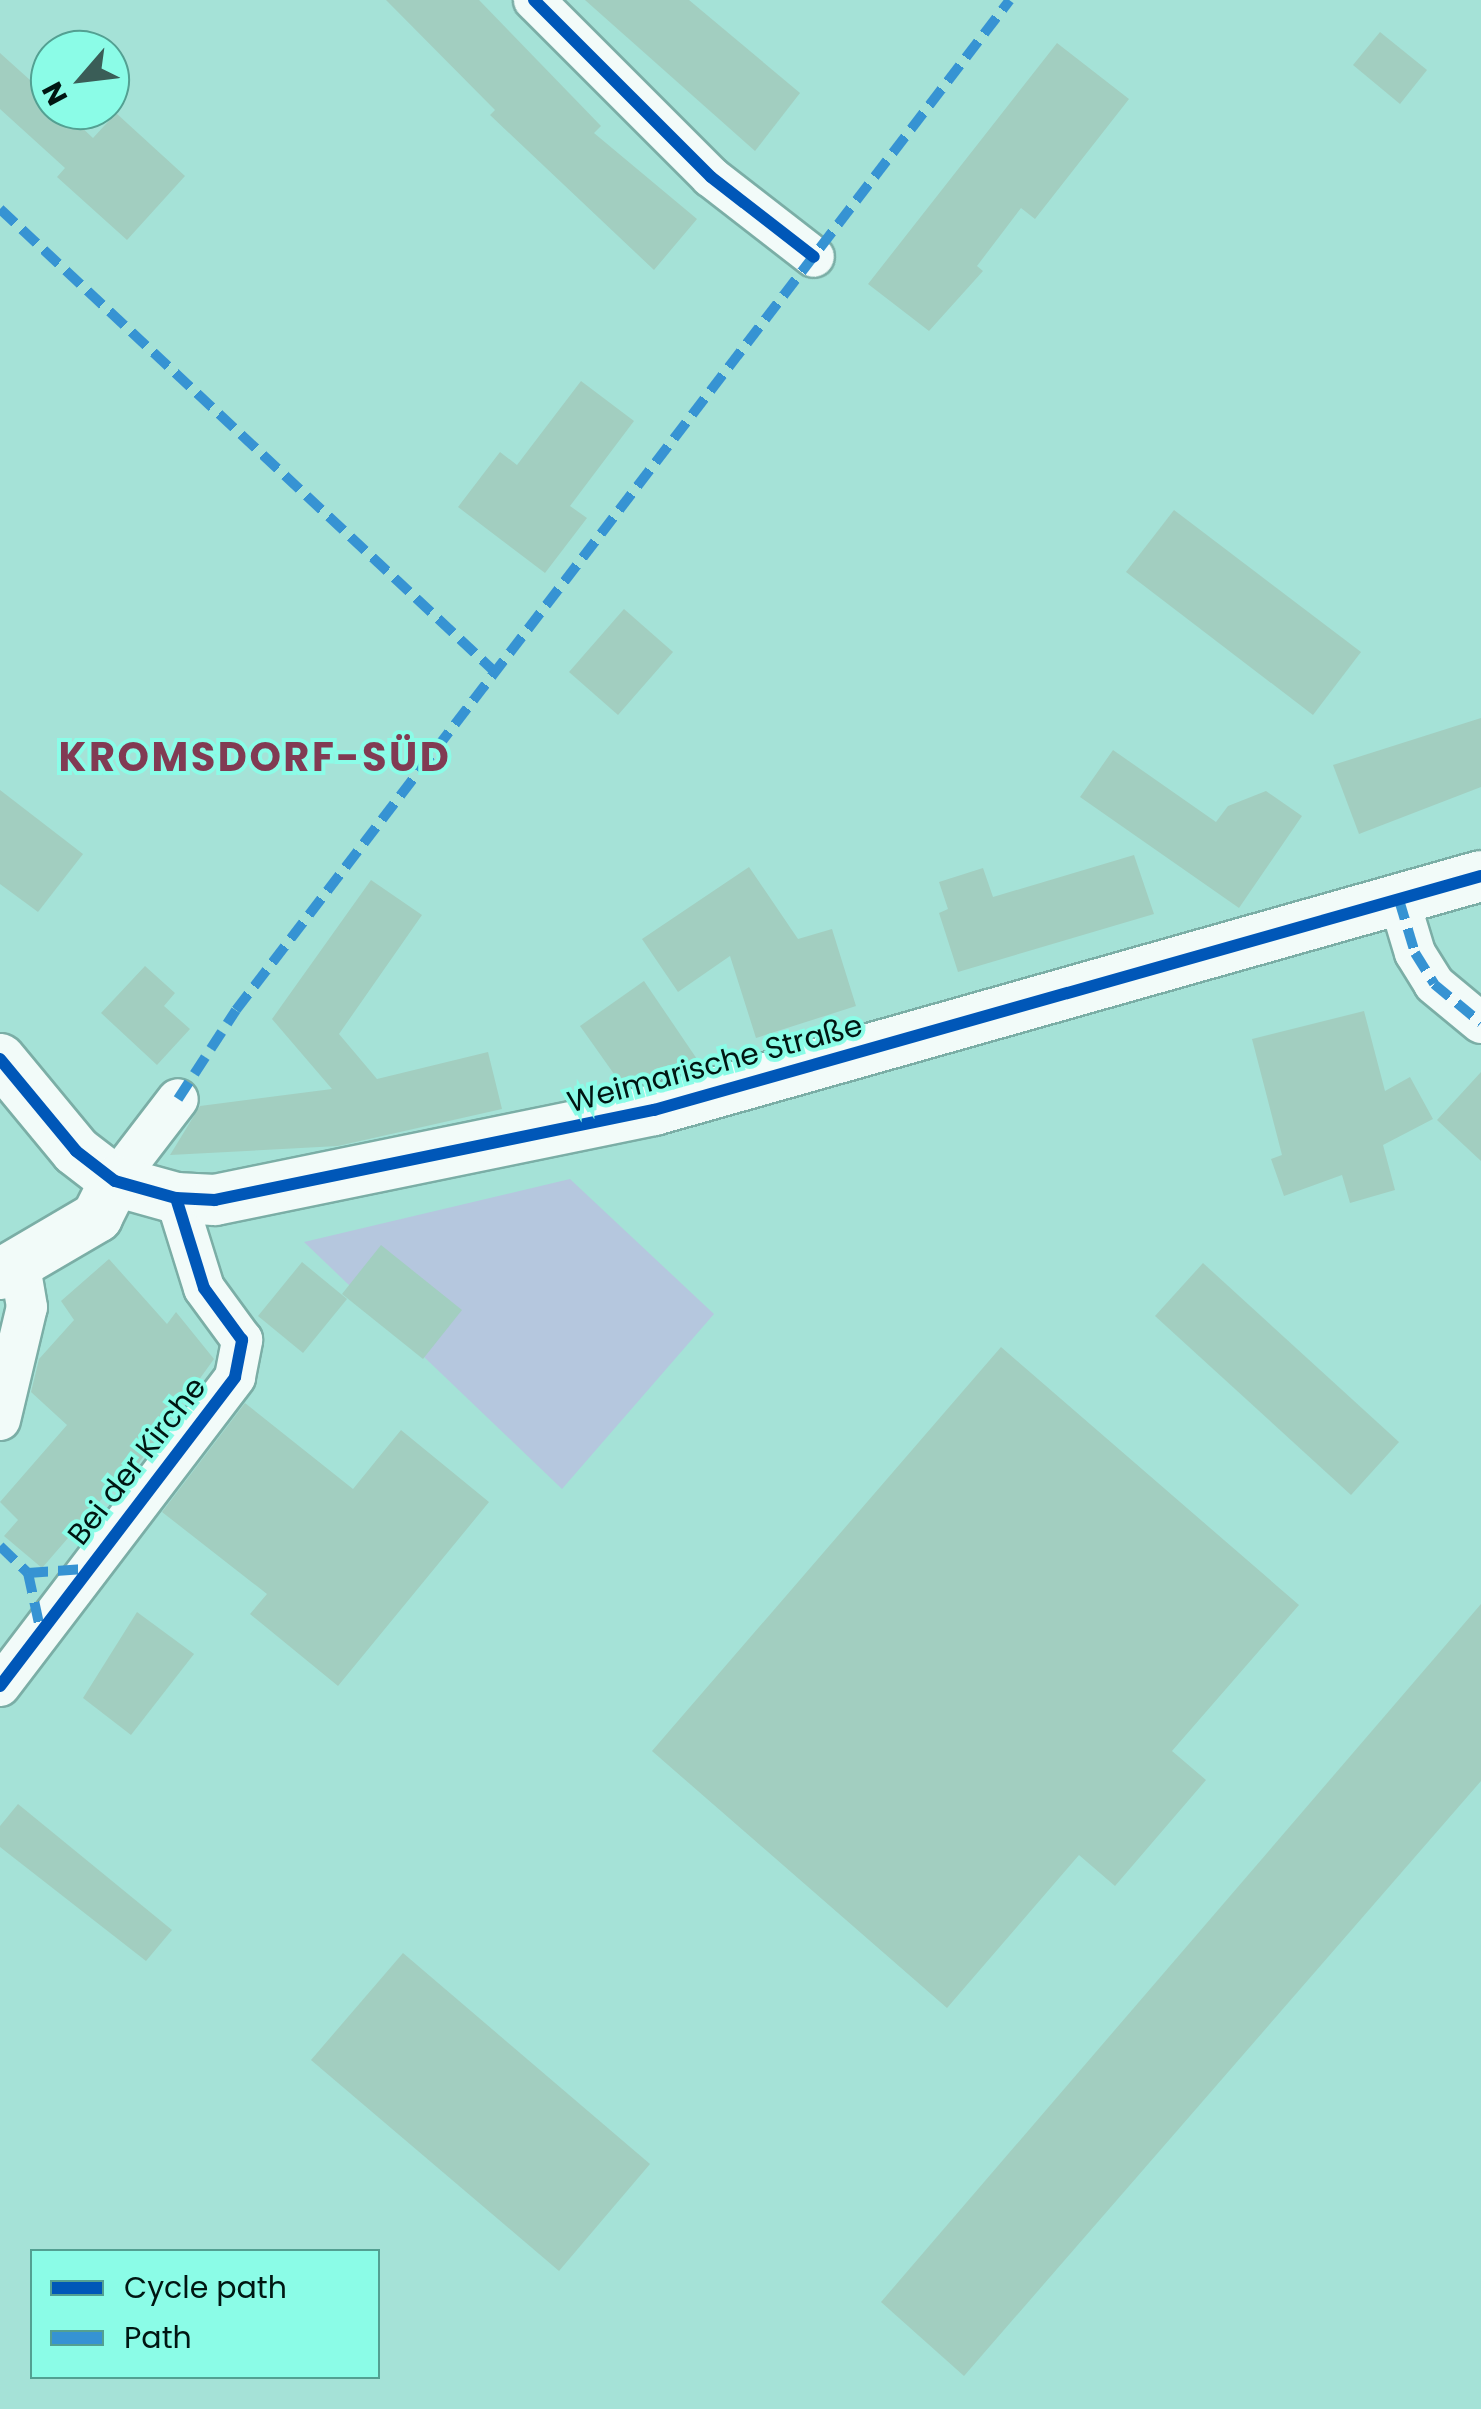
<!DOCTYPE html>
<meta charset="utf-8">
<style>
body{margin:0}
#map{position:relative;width:1481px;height:2409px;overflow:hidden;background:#a5e2d7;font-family:Poppins,sans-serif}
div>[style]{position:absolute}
.green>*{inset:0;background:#b5c7de}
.building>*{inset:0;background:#a2cec0}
.roads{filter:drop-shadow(2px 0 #7baea6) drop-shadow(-2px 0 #7baea6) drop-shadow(0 2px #7baea6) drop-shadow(0 -2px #7baea6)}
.minor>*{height:40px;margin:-20px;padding:0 20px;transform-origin:20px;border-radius:20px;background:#f2fbf9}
.tertiary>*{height:50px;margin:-25px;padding:0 25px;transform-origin:25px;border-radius:25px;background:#f2fbf9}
.quiet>*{height:10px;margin-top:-5px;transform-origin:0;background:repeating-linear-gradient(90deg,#3693d3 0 20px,transparent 0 30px)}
.cycleway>*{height:12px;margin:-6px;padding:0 6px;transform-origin:6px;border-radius:6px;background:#0057b8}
span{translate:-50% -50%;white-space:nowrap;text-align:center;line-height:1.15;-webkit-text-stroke:8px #8bfce7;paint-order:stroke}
.street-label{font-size:30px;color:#001612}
.district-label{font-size:40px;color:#813b53;font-weight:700;letter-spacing:2.5px}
.legend{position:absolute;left:30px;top:2249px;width:350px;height:130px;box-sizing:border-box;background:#8bfce7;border:2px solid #53a092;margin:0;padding:12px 18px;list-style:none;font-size:30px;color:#001612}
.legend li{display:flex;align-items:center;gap:20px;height:50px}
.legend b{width:50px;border:2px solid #53a092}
.north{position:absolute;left:30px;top:30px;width:100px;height:100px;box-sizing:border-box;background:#8bfce7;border:2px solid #53a092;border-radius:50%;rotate:242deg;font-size:28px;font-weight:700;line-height:40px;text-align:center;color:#001612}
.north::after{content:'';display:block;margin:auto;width:35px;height:45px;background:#3a5d57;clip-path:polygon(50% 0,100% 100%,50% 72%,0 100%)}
</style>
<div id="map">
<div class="green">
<div style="clip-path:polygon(570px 1179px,714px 1314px,562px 1489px,304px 1242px)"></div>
</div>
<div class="building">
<div style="clip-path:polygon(386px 0,479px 0,601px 126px,594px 133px,697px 219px,654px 270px,490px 115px,495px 110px)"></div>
<div style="clip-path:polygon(585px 0,689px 0,800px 93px,755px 151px)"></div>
<div style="clip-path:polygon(1380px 32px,1427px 70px,1400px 104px,1353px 65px)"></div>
<div style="clip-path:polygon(1057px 43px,1129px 99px,1035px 219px,1021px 208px,977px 266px,983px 271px,929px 331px,868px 284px)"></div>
<div style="clip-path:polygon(0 53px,50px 98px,50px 110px,63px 110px,93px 138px,116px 113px,185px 176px,127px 240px,57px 177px,65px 168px,0 109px)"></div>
<div style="clip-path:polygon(581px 381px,634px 421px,570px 506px,587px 518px,545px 573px,458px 507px,500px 452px,517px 465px)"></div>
<div style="clip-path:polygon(1174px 510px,1361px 652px,1313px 715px,1126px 572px)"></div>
<div style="clip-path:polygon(624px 609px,673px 652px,618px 715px,569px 672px)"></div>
<div style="clip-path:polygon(1481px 718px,1481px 787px,1359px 834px,1333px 765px)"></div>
<div style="clip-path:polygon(1113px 750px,1216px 822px,1228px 806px,1266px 791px,1302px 816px,1239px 908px,1080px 797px)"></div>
<div style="clip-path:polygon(0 790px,83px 854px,38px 912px,0 884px)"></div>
<div style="clip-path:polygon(1134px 855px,1154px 914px,958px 972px,939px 913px,948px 909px,939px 882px,983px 868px,993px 897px)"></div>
<div style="clip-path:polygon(749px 867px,798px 939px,832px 929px,856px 1006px,756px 1038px,730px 956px,678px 992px,642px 939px)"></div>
<div style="clip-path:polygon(371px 880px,422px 915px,339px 1034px,377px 1079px,488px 1052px,502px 1109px,338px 1146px,170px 1155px,200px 1106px,332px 1089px,272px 1019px)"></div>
<div style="clip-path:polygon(145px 966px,175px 993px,164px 1006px,190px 1029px,157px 1065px,101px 1013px)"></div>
<div style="clip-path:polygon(644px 981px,701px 1065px,619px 1081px,580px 1026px)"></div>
<div style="clip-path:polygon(1364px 1011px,1385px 1091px,1410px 1077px,1433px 1119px,1383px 1145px,1395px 1190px,1350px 1203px,1342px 1175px,1284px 1196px,1271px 1159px,1282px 1155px,1252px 1039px)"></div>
<div style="clip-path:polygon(1481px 1072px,1481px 1161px,1437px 1120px)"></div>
<div style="clip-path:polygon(381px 1245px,462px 1310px,423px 1359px,342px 1294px)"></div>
<div style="clip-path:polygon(109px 1259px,167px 1324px,176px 1312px,214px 1359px,125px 1482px,120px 1478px,42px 1568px,4px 1536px,18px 1520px,0 1502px,67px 1425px,31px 1392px,39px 1359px,74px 1320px,61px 1301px)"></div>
<div style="clip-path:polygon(302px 1262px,347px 1299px,303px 1353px,258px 1316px)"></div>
<div style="clip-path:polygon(1203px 1263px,1399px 1442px,1351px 1495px,1155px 1316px)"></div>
<div style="clip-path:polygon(1001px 1347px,1299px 1605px,1172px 1751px,1206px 1780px,1115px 1886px,1079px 1855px,947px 2008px,652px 1751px)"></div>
<div style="clip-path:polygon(245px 1403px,353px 1489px,401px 1430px,489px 1502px,338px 1686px,250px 1614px,267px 1594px,162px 1512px)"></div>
<div style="clip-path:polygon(1481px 1604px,1481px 1781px,964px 2376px,881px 2302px)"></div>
<div style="clip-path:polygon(137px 1612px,194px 1654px,131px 1735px,83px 1698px)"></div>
<div style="clip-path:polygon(18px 1804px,172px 1930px,146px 1961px,0 1847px,0 1826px)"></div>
<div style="clip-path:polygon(403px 1953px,650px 2164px,559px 2271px,311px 2060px)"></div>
</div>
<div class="roads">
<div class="minor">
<div style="left:534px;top:0;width:250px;rotate:45deg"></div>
<div style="left:711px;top:177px;width:130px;rotate:37.8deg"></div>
<div style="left:1399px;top:900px;width:55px;rotate:73.2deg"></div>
<div style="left:1415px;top:953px;width:36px;rotate:58deg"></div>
<div style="left:1434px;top:984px;width:61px;rotate:39.7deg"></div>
<div style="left:115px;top:1181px;width:103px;rotate:-52.5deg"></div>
<div style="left:0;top:1420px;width:116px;rotate:-76.6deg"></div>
<div style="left:27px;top:1307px;width:42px;rotate:-99.7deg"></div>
<div style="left:0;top:1686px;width:388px;rotate:-52.7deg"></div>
<div style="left:235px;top:1377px;width:38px;rotate:-79deg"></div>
<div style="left:242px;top:1340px;width:64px;rotate:-126.2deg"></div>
<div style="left:204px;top:1288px;width:94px;rotate:-107.3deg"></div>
</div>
<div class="tertiary">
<div style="left:0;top:1059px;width:119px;rotate:50.4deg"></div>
<div style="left:76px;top:1151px;width:49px;rotate:37.6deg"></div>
<div style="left:115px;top:1181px;width:63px;rotate:15.6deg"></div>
<div style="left:176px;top:1198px;width:39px;rotate:3deg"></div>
<div style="left:215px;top:1200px;width:448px;rotate:-11.6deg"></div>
<div style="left:654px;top:1110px;width:859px;rotate:-15.8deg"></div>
<div style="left:0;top:1274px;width:113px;rotate:-30.4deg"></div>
<div style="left:97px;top:1217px;width:40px;rotate:-63.4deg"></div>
</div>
</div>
<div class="quiet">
<div style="left:0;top:209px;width:678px;rotate:43.09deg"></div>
<div style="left:1399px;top:900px;width:55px;rotate:73.2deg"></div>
<div style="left:1415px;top:953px;width:36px;rotate:58deg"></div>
<div style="left:1434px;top:984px;width:61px;rotate:39.7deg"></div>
<div style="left:178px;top:1099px;width:106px;rotate:-56.9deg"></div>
<div style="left:236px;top:1010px;width:1272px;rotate:-52.54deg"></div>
<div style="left:0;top:1546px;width:39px;rotate:44deg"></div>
<div style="left:28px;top:1573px;width:56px;rotate:77.7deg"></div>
<div style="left:28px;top:1573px;width:56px;rotate:-4.1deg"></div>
</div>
<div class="cycleway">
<div style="left:534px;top:0;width:250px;rotate:45deg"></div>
<div style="left:711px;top:177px;width:130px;rotate:37.8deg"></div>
<div style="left:0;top:1059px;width:119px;rotate:50.4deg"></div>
<div style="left:76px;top:1151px;width:49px;rotate:37.6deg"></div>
<div style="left:115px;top:1181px;width:63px;rotate:15.6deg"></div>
<div style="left:176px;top:1198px;width:39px;rotate:3deg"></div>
<div style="left:215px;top:1200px;width:448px;rotate:-11.6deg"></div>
<div style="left:654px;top:1110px;width:859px;rotate:-15.8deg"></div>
<div style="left:0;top:1686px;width:388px;rotate:-52.7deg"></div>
<div style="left:235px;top:1377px;width:38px;rotate:-79deg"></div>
<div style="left:242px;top:1340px;width:64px;rotate:-126.2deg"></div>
<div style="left:204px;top:1288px;width:94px;rotate:-107.3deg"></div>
</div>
<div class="street-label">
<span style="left:715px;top:1064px;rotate:-15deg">Weimarische Straße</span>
<span style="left:137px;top:1461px;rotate:-52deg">Bei der Kirche</span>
</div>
<div class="district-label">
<span style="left:255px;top:757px">KROMSDORF-SÜD</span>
</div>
<ul class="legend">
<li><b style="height:12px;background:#0057b8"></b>Cycle path</li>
<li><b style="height:12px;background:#3693d3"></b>Path</li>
</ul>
<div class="north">N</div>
</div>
